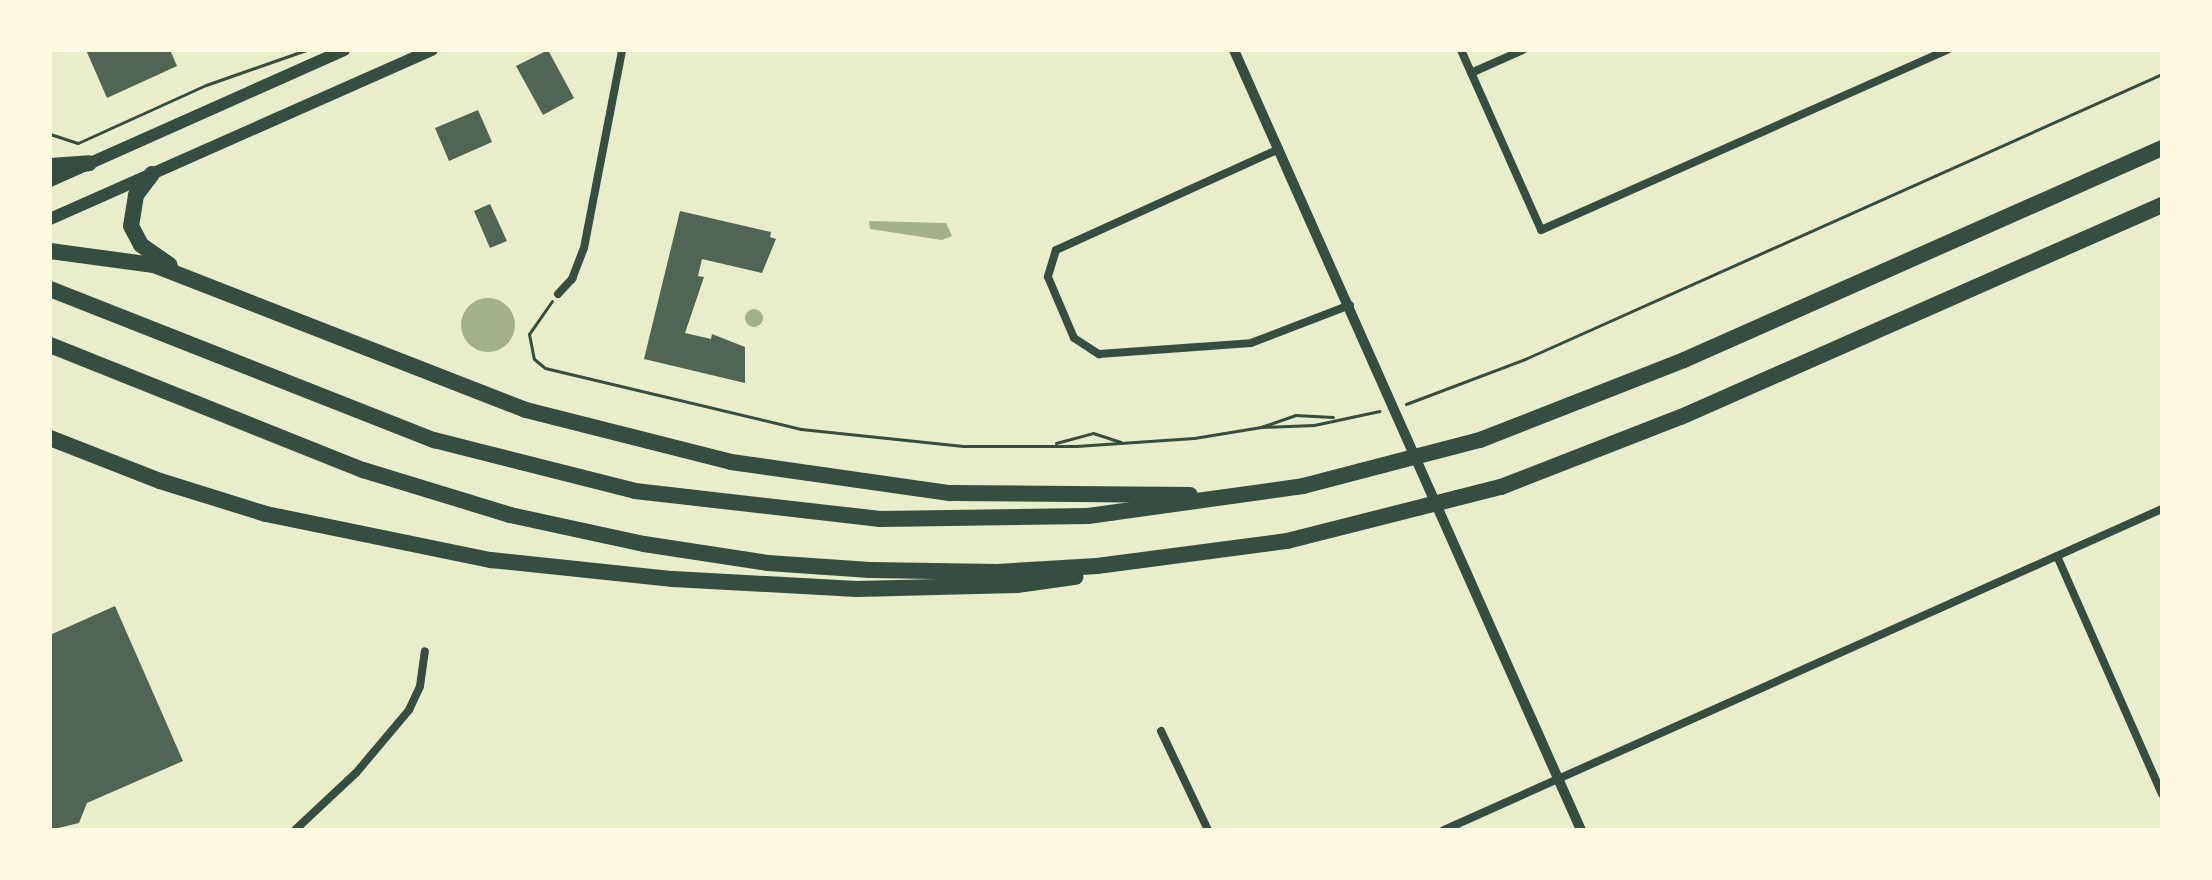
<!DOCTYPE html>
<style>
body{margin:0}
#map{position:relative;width:2212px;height:880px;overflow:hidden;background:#e9edc9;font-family:Lato,sans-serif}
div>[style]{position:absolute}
.water>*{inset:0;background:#a3b18a}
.round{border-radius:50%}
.building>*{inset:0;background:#4f6655}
.path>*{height:3px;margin:-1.5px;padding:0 1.5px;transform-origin:1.5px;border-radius:1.5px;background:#344e41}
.minor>*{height:8px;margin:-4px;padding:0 4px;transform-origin:4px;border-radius:4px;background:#344e41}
.tertiary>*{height:10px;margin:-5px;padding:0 5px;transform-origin:5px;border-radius:5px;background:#344e41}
.secondary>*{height:12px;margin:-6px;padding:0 6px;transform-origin:6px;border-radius:6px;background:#344e41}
.motorway>*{height:16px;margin:-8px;padding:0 8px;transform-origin:8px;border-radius:8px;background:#344e41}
span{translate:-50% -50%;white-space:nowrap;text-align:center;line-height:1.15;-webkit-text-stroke:7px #fefae0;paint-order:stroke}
.frame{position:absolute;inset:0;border:52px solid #fefae0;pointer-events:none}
</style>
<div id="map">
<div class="water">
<div style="clip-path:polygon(869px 221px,946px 223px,952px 236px,942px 240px,870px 229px)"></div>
<div class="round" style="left:461px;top:298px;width:54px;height:54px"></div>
<div class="round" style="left:745px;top:309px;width:18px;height:18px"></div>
</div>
<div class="building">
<div style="clip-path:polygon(86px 50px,170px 50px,177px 66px,107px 98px)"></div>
<div style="clip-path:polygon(548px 50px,574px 98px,543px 115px,516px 66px)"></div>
<div style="clip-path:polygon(478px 110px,492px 142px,449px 161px,435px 128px)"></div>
<div style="clip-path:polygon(490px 204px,507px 241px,490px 248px,474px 211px)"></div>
<div style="clip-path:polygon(680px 211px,771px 232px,770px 237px,776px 239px,762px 273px,702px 259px,698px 276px,704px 277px,685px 333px,711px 339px,712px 334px,745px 347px,745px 383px,644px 359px)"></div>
<div style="clip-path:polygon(115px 606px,183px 761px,87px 803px,79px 823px,50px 830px,50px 635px)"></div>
</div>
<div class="path">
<div style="left:50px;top:134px;width:29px;rotate:18deg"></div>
<div style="left:78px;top:143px;width:141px;rotate:-24.4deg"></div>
<div style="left:206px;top:85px;width:106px;rotate:-19.3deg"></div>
<div style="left:552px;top:301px;width:40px;rotate:124.9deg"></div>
<div style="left:529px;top:334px;width:25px;rotate:79deg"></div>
<div style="left:534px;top:359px;width:14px;rotate:39deg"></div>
<div style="left:545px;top:368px;width:263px;rotate:13.4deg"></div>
<div style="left:801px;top:429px;width:163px;rotate:6deg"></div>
<div style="left:963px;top:446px;width:113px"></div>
<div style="left:1076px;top:446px;width:118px;rotate:-3.9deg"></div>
<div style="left:1194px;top:438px;width:68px;rotate:-9.3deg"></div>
<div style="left:1261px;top:427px;width:36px;rotate:-19deg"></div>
<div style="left:1295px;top:415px;width:38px;rotate:3deg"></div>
<div style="left:1406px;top:404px;width:127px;rotate:-20.7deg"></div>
<div style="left:1525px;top:359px;width:698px;rotate:-24.1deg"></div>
<div style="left:1261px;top:427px;width:53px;rotate:-2.2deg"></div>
<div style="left:1314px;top:425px;width:67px;rotate:-12deg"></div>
<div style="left:1056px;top:443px;width:38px;rotate:-15deg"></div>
<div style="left:1093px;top:433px;width:29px;rotate:18deg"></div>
</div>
<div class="minor">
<div style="left:1461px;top:50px;width:197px;rotate:66deg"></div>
<div style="left:1541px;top:230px;width:445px;rotate:-23.9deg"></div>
<div style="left:1471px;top:73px;width:57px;rotate:-23.9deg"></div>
<div style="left:1279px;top:149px;width:245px;rotate:155.6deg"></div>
<div style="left:1056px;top:250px;width:28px;rotate:107deg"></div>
<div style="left:1048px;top:277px;width:66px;rotate:66.9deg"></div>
<div style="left:1074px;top:338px;width:30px;rotate:33deg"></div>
<div style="left:1099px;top:354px;width:152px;rotate:-4.1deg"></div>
<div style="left:1251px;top:343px;width:106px;rotate:-21deg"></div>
<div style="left:558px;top:294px;width:21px;rotate:-47deg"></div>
<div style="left:572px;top:279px;width:33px;rotate:-69deg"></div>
<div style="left:584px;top:248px;width:202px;rotate:-79.1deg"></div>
<div style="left:2057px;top:556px;width:260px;rotate:66.2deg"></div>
<div style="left:1161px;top:731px;width:110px;rotate:64.6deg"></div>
<div style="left:295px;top:830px;width:83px;rotate:-43.1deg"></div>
<div style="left:356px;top:773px;width:82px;rotate:-49.9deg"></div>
<div style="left:409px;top:710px;width:26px;rotate:-65deg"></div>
<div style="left:420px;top:686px;width:35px;rotate:-82deg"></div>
<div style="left:1444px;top:830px;width:786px;rotate:-24.09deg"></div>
</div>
<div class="tertiary">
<div style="left:1234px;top:50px;width:854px;rotate:66.02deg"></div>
</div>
<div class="secondary">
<div style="left:50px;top:181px;width:322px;rotate:-24deg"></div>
<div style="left:50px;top:219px;width:418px;rotate:-23.9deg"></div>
</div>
<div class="motorway">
<div style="left:50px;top:166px;width:39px;rotate:-4deg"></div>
<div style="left:152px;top:174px;width:26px;rotate:127deg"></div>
<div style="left:136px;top:195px;width:31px;rotate:99deg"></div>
<div style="left:131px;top:226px;width:21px;rotate:62deg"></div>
<div style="left:141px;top:245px;width:35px;rotate:35deg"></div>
<div style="left:50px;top:251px;width:105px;rotate:7.7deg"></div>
<div style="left:154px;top:265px;width:399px;rotate:21.3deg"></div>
<div style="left:526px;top:410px;width:211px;rotate:14.2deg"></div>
<div style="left:731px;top:462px;width:221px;rotate:8.1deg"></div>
<div style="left:950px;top:493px;width:240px;rotate:0.5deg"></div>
<div style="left:50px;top:289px;width:413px;rotate:21.5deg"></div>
<div style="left:434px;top:440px;width:207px;rotate:14.2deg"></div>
<div style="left:635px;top:491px;width:247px;rotate:6.5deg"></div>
<div style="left:880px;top:519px;width:208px;rotate:-0.8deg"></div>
<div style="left:1088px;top:516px;width:217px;rotate:-7.9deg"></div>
<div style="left:1303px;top:486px;width:183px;rotate:-14.6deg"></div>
<div style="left:1480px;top:440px;width:219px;rotate:-21.4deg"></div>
<div style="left:1684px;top:360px;width:523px;rotate:-23.92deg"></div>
<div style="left:50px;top:345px;width:337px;rotate:21.8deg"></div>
<div style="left:363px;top:470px;width:154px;rotate:17deg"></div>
<div style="left:510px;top:515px;width:137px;rotate:12.2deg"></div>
<div style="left:644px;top:544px;width:125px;rotate:8.7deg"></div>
<div style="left:768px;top:563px;width:102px;rotate:3.9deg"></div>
<div style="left:870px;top:570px;width:127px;rotate:0.9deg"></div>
<div style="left:997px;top:572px;width:100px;rotate:-3.4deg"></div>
<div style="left:1097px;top:566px;width:192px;rotate:-7.5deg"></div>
<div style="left:1287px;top:541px;width:221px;rotate:-14.2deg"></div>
<div style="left:1501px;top:487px;width:193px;rotate:-21.3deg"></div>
<div style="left:1681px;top:417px;width:526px;rotate:-23.79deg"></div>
<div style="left:50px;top:438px;width:118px;rotate:21.4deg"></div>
<div style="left:160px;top:481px;width:111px;rotate:17.3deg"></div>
<div style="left:266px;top:514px;width:230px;rotate:11.6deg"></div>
<div style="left:491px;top:560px;width:183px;rotate:6deg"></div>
<div style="left:673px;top:579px;width:184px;rotate:3.1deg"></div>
<div style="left:857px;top:589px;width:160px;rotate:-1.4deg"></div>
<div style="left:1017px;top:585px;width:59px;rotate:-7.9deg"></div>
</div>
<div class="frame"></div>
</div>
